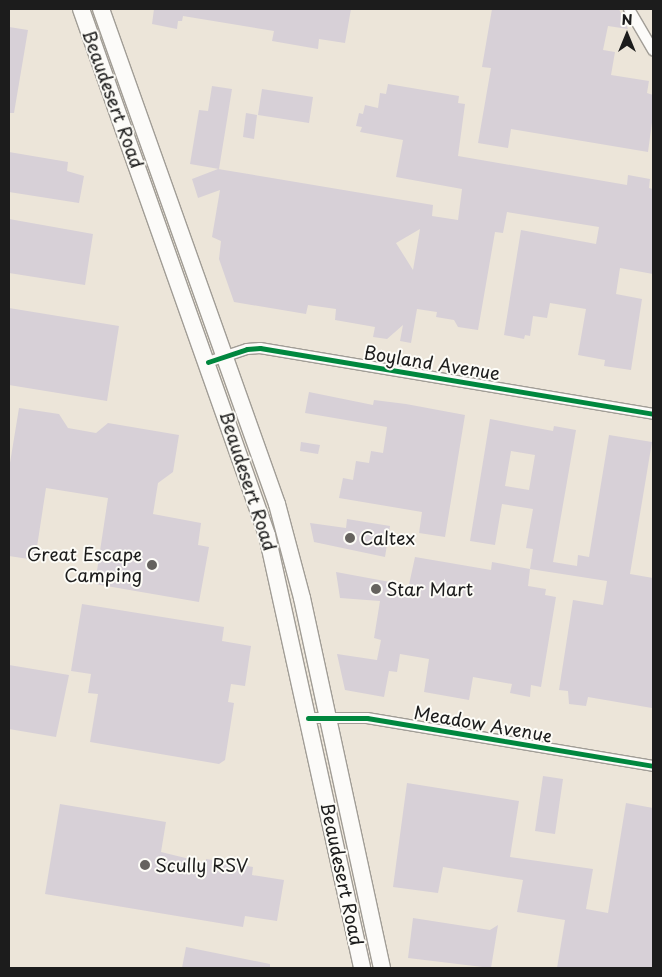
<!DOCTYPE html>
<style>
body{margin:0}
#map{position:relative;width:662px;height:977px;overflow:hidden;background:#ece5d9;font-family:"Playpen Sans",sans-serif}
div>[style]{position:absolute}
.building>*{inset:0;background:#d7d0d7}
.roads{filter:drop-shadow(1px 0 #a19d96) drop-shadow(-1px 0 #a19d96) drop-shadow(0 1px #a19d96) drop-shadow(0 -1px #a19d96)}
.minor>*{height:10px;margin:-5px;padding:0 5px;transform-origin:5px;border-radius:5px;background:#fcfbf9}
.trunk>*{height:16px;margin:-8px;padding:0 8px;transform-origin:8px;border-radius:8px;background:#fcfbf9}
.cycleway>*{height:5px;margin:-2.5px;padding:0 2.5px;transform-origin:2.5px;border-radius:2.5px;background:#00873e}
.dots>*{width:14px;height:14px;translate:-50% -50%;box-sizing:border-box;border:2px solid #fdfcf7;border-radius:50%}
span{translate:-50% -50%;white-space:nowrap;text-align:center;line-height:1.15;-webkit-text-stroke:4px #fdfcf7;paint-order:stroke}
.street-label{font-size:18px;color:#1c1c1c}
.poi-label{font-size:18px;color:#1c1c1c}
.left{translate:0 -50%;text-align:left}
.right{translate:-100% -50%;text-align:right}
.frame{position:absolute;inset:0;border:10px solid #1c1c1c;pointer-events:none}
.north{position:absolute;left:602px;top:10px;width:50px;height:50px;-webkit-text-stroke:4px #fdfcf7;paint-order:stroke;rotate:0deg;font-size:14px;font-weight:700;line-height:20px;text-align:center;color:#1c1c1c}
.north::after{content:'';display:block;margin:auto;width:18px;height:22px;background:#1c1c1c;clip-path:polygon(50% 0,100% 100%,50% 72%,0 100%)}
</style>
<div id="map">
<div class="building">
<div style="clip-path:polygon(154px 9px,351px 9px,345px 43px,319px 39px,318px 49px,272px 41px,274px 31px,183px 16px,182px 21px,178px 21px,177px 29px,152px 24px)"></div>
<div style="clip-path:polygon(492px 9px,619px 9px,628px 29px,608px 26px,603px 50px,615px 52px,611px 75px,649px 81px,647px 93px,653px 95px,653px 115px,648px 152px,511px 129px,508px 148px,478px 143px,491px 68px,482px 67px)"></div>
<div style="clip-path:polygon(9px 27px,28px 30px,14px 113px,9px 113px)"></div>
<div style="clip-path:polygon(evenodd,388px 84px,459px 96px,458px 103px,465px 104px,458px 156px,627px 185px,628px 175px,650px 179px,649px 188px,653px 189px,653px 274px,620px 268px,616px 294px,642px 299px,631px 370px,604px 366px,605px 360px,578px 355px,586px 309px,550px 303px,547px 318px,533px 316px,530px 336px,525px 335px,524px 339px,504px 335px,521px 230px,596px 244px,599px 227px,507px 212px,503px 233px,495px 232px,478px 330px,458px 327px,454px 320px,436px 317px,437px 312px,417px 309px,411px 343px,400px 341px,403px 325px,387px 339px,373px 337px,375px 327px,335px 320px,336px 309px,308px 305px,306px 314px,234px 302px,219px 259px,221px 241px,212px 237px,220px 190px,198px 198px,192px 179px,218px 169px,433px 205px,432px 216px,458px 220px,462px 189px,396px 177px,403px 140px,360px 132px,362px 127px,356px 126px,359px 113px,363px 114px,365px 105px,378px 108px,380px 93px,386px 94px,388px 84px,420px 229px,413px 270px,396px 243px,420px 229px)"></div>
<div style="clip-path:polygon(212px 86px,232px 89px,219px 169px,190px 164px,199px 110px,208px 111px)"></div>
<div style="clip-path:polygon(262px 89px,313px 97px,309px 123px,258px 115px)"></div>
<div style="clip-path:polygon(246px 113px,257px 115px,254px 139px,243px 137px)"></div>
<div style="clip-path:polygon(9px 152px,68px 162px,67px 171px,84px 176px,79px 203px,9px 192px)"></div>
<div style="clip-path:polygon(9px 219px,93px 234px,85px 285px,9px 273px)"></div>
<div style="clip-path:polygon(9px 308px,119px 326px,107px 401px,9px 385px)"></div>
<div style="clip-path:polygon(309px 392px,373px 405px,374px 400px,406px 404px,465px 415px,445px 537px,419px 533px,422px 512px,339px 498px,343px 478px,353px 480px,356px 461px,369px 463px,371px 451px,383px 453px,387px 427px,305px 413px)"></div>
<div style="clip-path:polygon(19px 408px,59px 414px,68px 428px,96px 433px,108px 423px,179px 435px,173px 472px,158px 483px,153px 514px,201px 523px,198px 545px,209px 547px,199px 602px,95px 584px,108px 498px,46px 488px,35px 560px,9px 556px,9px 469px)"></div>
<div style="clip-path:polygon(evenodd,490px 419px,553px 431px,554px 426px,576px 430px,553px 562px,577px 566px,578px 555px,589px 557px,609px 435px,652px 442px,630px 574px,653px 578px,652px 708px,588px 697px,586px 706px,569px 704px,568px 691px,559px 690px,573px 600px,603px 605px,607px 581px,530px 569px,533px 549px,526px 548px,533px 509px,502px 504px,495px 545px,470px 541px,490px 419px,511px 451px,535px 455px,529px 490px,505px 486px,511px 451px)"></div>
<div style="clip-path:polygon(301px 442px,320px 445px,318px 454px,300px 451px)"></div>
<div style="clip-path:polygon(347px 519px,390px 526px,385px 557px,314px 542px,310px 523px,346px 528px)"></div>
<div style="clip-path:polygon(415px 557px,491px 570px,492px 562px,530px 569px,528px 586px,546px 589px,545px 595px,556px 597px,541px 687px,531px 685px,530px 697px,510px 693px,512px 684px,473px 677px,469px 700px,424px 692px,429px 659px,400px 654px,397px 672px,389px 671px,384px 697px,345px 690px,337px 654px,377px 660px,381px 640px,374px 638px,380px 601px,340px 598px,336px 572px,390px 582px,389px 591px,407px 594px)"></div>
<div style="clip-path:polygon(82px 604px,224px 627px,222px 641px,251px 646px,245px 686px,231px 684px,228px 702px,234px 703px,225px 760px,219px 764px,90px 742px,98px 694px,88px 693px,91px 674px,71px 671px)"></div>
<div style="clip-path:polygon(9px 665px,69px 675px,56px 737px,9px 729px)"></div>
<div style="clip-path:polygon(543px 776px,563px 779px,555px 834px,535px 831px)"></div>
<div style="clip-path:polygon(407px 783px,519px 801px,510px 857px,593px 869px,586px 909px,608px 913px,626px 803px,653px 808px,653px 968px,557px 968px,565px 920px,517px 912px,523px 880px,443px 867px,438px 893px,393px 887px)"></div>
<div style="clip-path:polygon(60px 804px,166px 822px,161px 852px,206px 863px,206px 859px,253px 867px,252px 875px,284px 880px,277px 921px,245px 916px,243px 927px,45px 894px)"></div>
<div style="clip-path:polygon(413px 918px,490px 930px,498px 925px,491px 968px,408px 958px)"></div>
<div style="clip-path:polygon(186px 947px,270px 964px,270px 968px,182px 968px)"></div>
</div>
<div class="roads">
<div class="minor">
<div style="left:629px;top:9px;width:48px;rotate:59.7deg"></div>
<div style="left:208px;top:362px;width:41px;rotate:-18.4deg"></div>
<div style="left:247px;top:349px;width:13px;rotate:-4deg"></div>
<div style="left:260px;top:348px;width:399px;rotate:9.5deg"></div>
<div style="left:308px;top:718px;width:59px"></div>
<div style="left:367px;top:718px;width:290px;rotate:9.5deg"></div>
</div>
<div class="trunk">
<div style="left:81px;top:9px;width:558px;rotate:70.53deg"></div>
<div style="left:267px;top:535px;width:443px;rotate:77.6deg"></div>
<div style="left:101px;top:9px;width:525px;rotate:70.43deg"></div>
<div style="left:277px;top:504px;width:97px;rotate:75.1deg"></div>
<div style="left:302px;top:598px;width:379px;rotate:77.8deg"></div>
</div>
</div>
<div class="cycleway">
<div style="left:208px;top:362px;width:41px;rotate:-18.4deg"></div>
<div style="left:247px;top:349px;width:13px;rotate:-4deg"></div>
<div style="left:260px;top:348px;width:399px;rotate:9.5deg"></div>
<div style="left:308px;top:718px;width:59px"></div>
<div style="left:367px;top:718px;width:290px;rotate:9.5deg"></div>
</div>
<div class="dots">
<div style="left:350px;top:538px;background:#65625e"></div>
<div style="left:152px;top:565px;background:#65625e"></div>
<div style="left:376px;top:589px;background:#65625e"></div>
<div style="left:145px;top:865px;background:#65625e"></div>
</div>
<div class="street-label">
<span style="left:113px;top:99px;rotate:70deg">Beaudesert Road</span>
<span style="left:432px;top:363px;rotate:9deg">Boyland Avenue</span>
<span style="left:248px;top:481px;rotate:72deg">Beaudesert Road</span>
<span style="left:483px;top:724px;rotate:10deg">Meadow Avenue</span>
<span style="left:342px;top:874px;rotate:78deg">Beaudesert Road</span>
</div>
<div class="poi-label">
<span class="left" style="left:360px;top:538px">Caltex</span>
<span class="right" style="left:142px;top:565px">Great Escape<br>Camping</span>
<span class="left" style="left:386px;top:589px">Star Mart</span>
<span class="left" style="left:155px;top:865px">Scully RSV</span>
</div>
<div class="frame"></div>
<div class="north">N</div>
</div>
